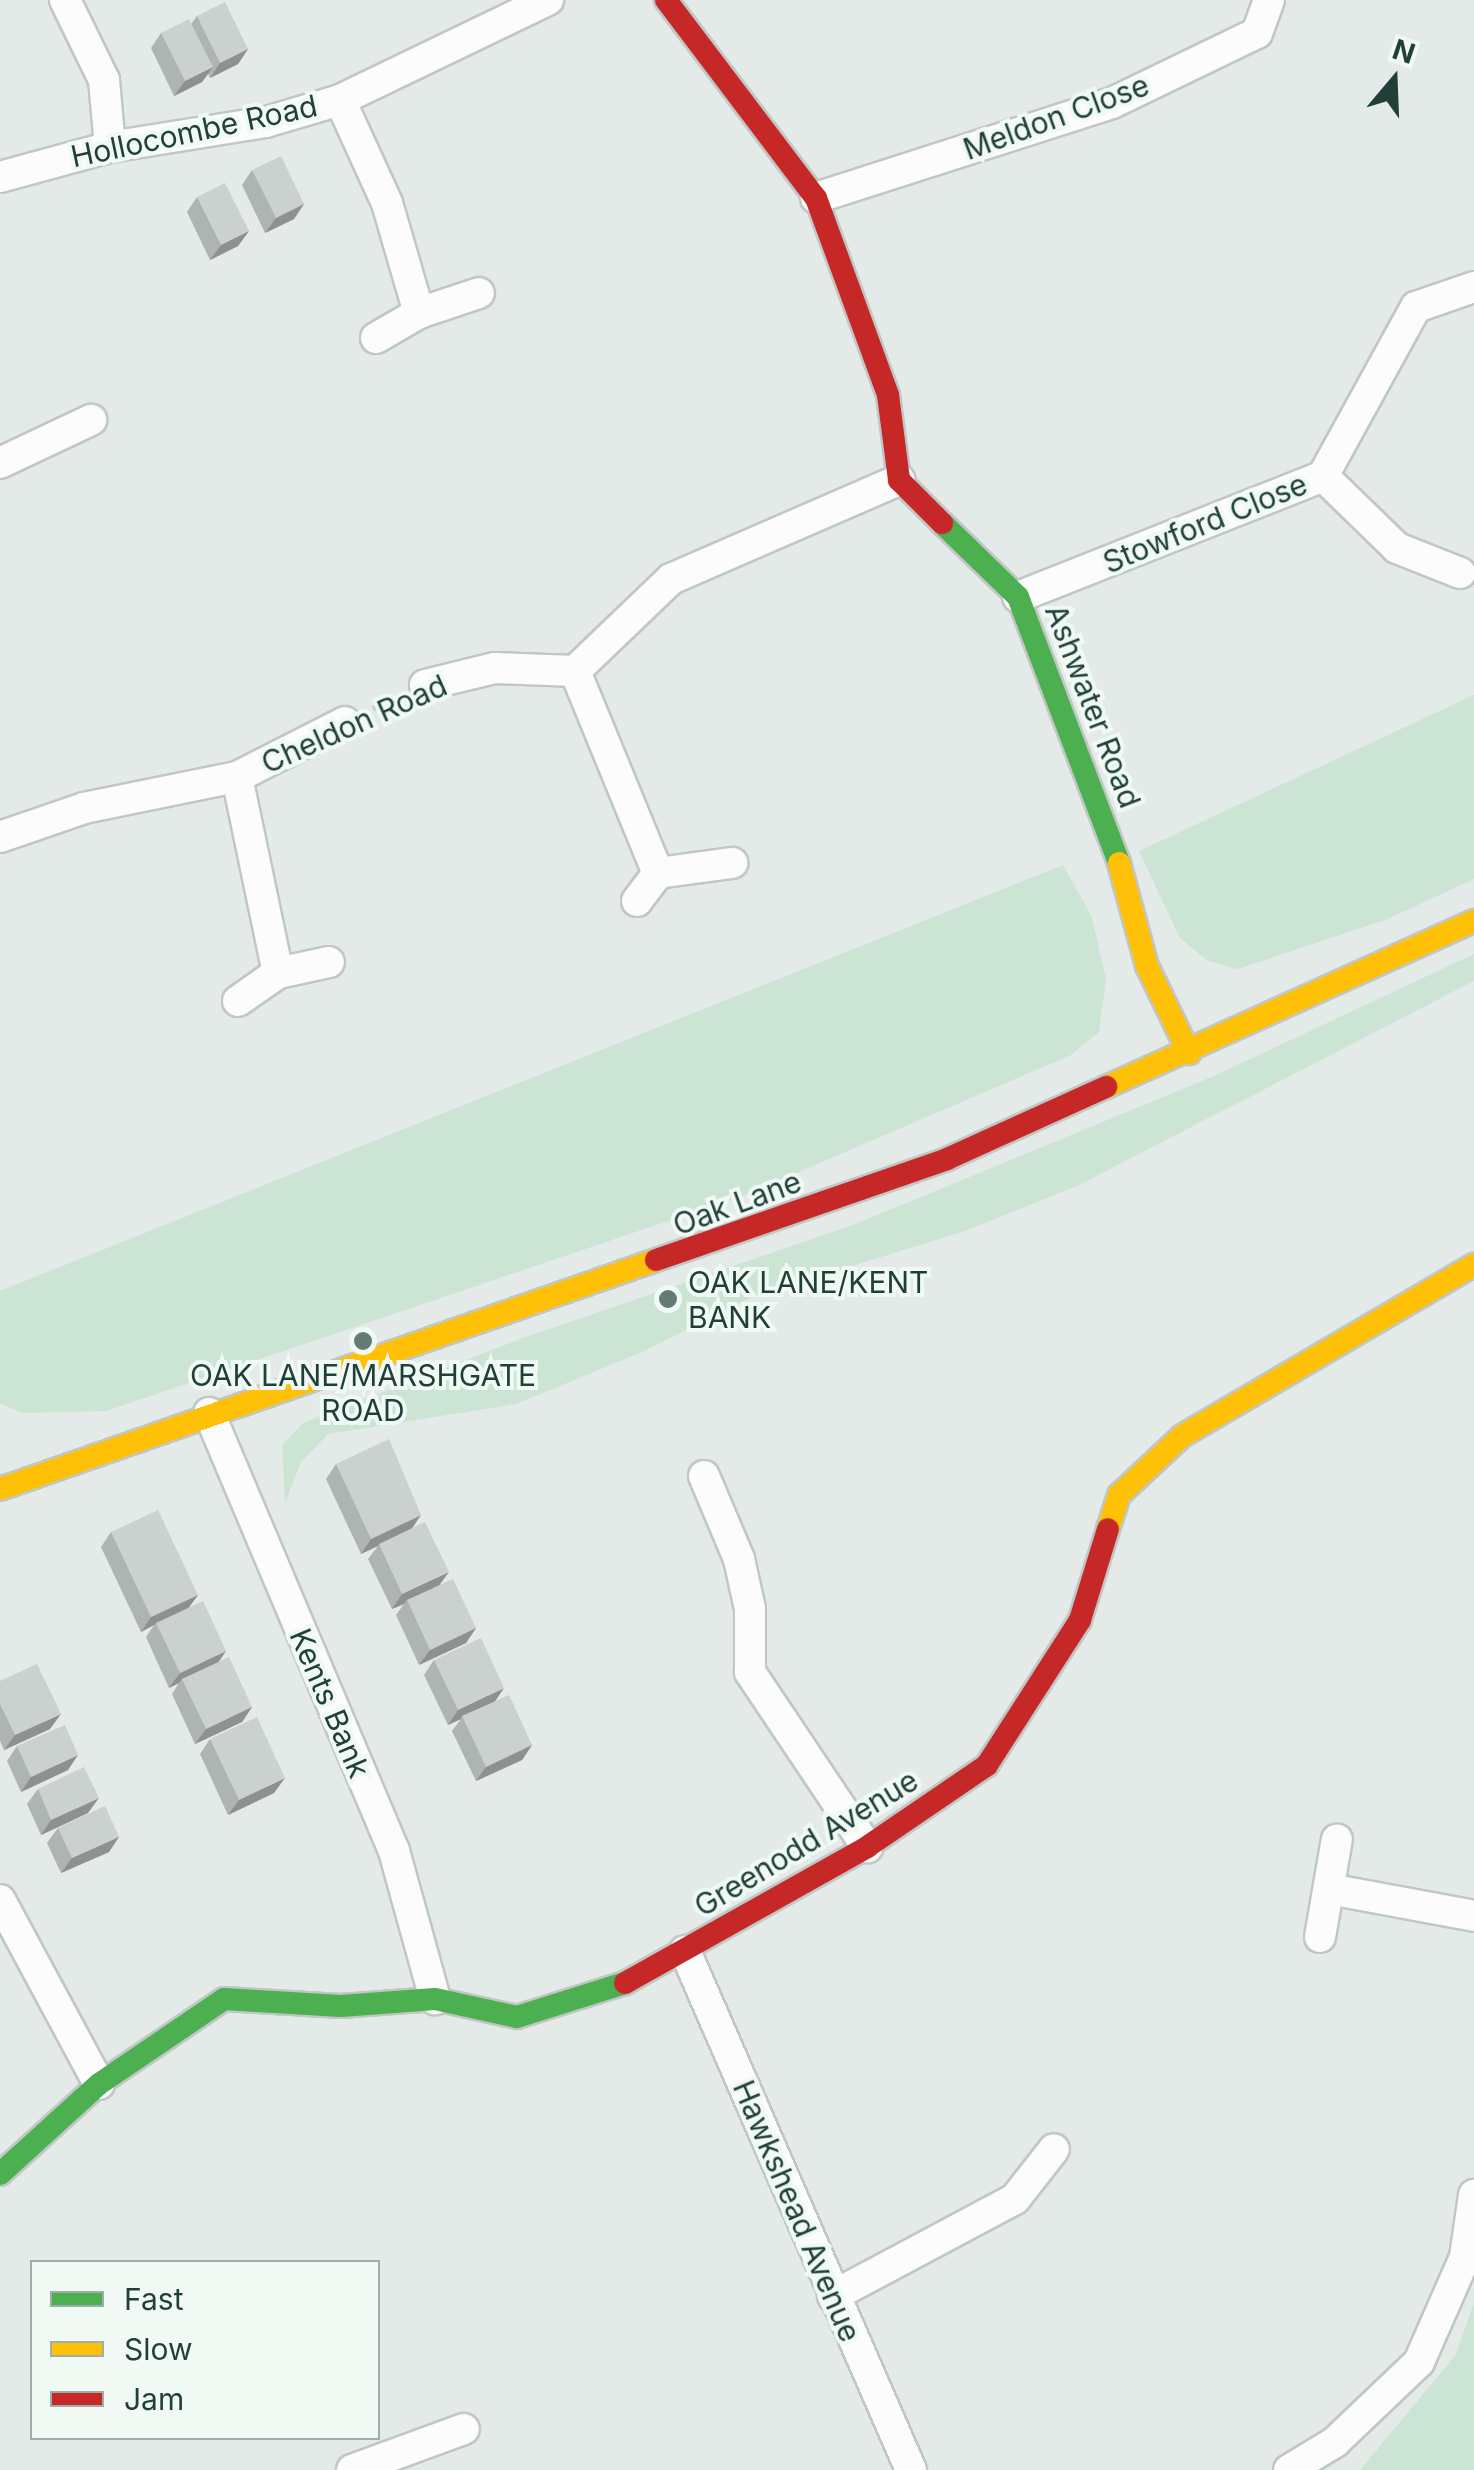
<!DOCTYPE html>
<style>
body{margin:0}
#map{position:relative;width:1474px;height:2470px;overflow:hidden;background:#e3eae7;font-family:Inter,sans-serif}
div>[style]{position:absolute}
.green>*{inset:0;background:#cbe4d4}
.path>*{height:6px;margin-top:-3px;transform-origin:0;background:repeating-linear-gradient(90deg,#c0cac8 0 5px,transparent 0 13px)}
.roads{filter:drop-shadow(2px 0 #c0c7c4) drop-shadow(-2px 0 #c0c7c4) drop-shadow(0 2px #c0c7c4) drop-shadow(0 -2px #c0c7c4)}
.street>*{height:30px;margin:-15px;padding:0 15px;transform-origin:15px;border-radius:15px;background:#fbfcfb}
.fast>*{height:22px;margin:-11px;padding:0 11px;transform-origin:11px;border-radius:11px;background:#4caf50}
.slow>*{height:22px;margin:-11px;padding:0 11px;transform-origin:11px;border-radius:11px;background:#ffc107}
.jam>*{height:22px;margin:-11px;padding:0 11px;transform-origin:11px;border-radius:11px;background:#c62828}
.wall>*{inset:0;background:#aeb4b1}
.shaded-wall>*{inset:0;background:#8d9290}
.building>*{inset:0;background:#cad1ce}
.dots>*{width:28px;height:28px;translate:-50% -50%;box-sizing:border-box;border:5px solid #f1f9f5;border-radius:50%}
span{translate:-50% -50%;white-space:nowrap;text-align:center;line-height:1.15;-webkit-text-stroke:8px #f1f9f5;paint-order:stroke}
.street-label{font-size:30px;color:#1f3f38}
.poi-label{font-size:30px;color:#1f3f38}
.left{translate:0 -50%;text-align:left}
.legend{position:absolute;left:30px;top:2260px;width:350px;height:180px;box-sizing:border-box;background:#f1f9f5;border:2px solid #9dafa9;margin:0;padding:12px 18px;list-style:none;font-size:30px;color:#1f3f38}
.legend li{display:flex;align-items:center;gap:20px;height:50px}
.legend b{width:50px;border:2px solid #9dafa9}
.north{position:absolute;left:1344px;top:30px;width:100px;height:100px;-webkit-text-stroke:8px #f1f9f5;paint-order:stroke;rotate:19deg;font-size:28px;font-weight:700;line-height:40px;text-align:center;color:#1f3f38}
.north::after{content:'';display:block;margin:auto;width:35px;height:45px;background:#1f3f38;clip-path:polygon(50% 0,100% 100%,50% 72%,0 100%)}
</style>
<div id="map">
<div class="green">
<div style="clip-path:polygon(1474px 695px,1474px 879px,1385px 920px,1238px 969px,1208px 961px,1180px 938px,1139px 851px)"></div>
<div style="clip-path:polygon(1063px 865px,1092px 917px,1106px 979px,1099px 1032px,1071px 1055px,745px 1195px,106px 1411px,21px 1413px,0 1403px,0 1291px)"></div>
<div style="clip-path:polygon(1474px 954px,1474px 981px,1077px 1186px,965px 1231px,752px 1297px,642px 1352px,516px 1404px,328px 1434px,301px 1462px,285px 1503px,282px 1445px,303px 1423px,523px 1338px,853px 1225px,1214px 1076px)"></div>
<div style="clip-path:polygon(1474px 2303px,1474px 2470px,1360px 2470px,1455px 2356px)"></div>
</div>
<div class="path">
<div style="left:373px;top:709px;width:27px;rotate:-24deg"></div>
</div>
<div class="roads">
<div class="street">
<div style="left:65px;top:0;width:89px;rotate:64deg"></div>
<div style="left:104px;top:80px;width:67px;rotate:84.9deg"></div>
<div style="left:340px;top:100px;width:113px;rotate:65.5deg"></div>
<div style="left:387px;top:203px;width:115px;rotate:73.8deg"></div>
<div style="left:0;top:177px;width:114px;rotate:-15.3deg"></div>
<div style="left:110px;top:147px;width:158px;rotate:-9.1deg"></div>
<div style="left:266px;top:122px;width:77px;rotate:-16.6deg"></div>
<div style="left:340px;top:100px;width:231px;rotate:-25.7deg"></div>
<div style="left:816px;top:198px;width:311px;rotate:-17.8deg"></div>
<div style="left:1112px;top:103px;width:161px;rotate:-25.8deg"></div>
<div style="left:1257px;top:33px;width:35px;rotate:-70deg"></div>
<div style="left:376px;top:338px;width:50px;rotate:-30.2deg"></div>
<div style="left:419px;top:313px;width:63px;rotate:-18.4deg"></div>
<div style="left:0;top:463px;width:101px;rotate:-25.3deg"></div>
<div style="left:1323px;top:476px;width:103px;rotate:44.2deg"></div>
<div style="left:1397px;top:548px;width:68px;rotate:21.6deg"></div>
<div style="left:1018px;top:597px;width:328px;rotate:-21.6deg"></div>
<div style="left:1323px;top:476px;width:193px;rotate:-61.2deg"></div>
<div style="left:1416px;top:307px;width:61px;rotate:-19deg"></div>
<div style="left:575px;top:671px;width:218px;rotate:67.7deg"></div>
<div style="left:425px;top:685px;width:72px;rotate:-13.7deg"></div>
<div style="left:495px;top:668px;width:80px;rotate:2.1deg"></div>
<div style="left:575px;top:671px;width:133px;rotate:-43.8deg"></div>
<div style="left:671px;top:579px;width:249px;rotate:-23.5deg"></div>
<div style="left:237px;top:777px;width:200px;rotate:78.2deg"></div>
<div style="left:0;top:837px;width:89px;rotate:-19deg"></div>
<div style="left:84px;top:808px;width:156px;rotate:-11.5deg"></div>
<div style="left:237px;top:777px;width:121px;rotate:-27deg"></div>
<div style="left:637px;top:901px;width:35px;rotate:-53deg"></div>
<div style="left:658px;top:873px;width:75px;rotate:-7.7deg"></div>
<div style="left:238px;top:1001px;width:49px;rotate:-35deg"></div>
<div style="left:278px;top:973px;width:52px;rotate:-12.2deg"></div>
<div style="left:209px;top:1413px;width:475px;rotate:67.1deg"></div>
<div style="left:394px;top:1851px;width:154px;rotate:74.5deg"></div>
<div style="left:704px;top:1476px;width:90px;rotate:67.1deg"></div>
<div style="left:739px;top:1559px;width:51px;rotate:77.6deg"></div>
<div style="left:750px;top:1609px;width:63px;rotate:90deg"></div>
<div style="left:750px;top:1672px;width:211px;rotate:56.2deg"></div>
<div style="left:1329px;top:1889px;width:147px;rotate:10.5deg"></div>
<div style="left:0;top:1900px;width:209px;rotate:61.7deg"></div>
<div style="left:1320px;top:1937px;width:99px;rotate:-80.2deg"></div>
<div style="left:685px;top:1951px;width:566px;rotate:66.47deg"></div>
<div style="left:833px;top:2296px;width:206px;rotate:-28.1deg"></div>
<div style="left:1015px;top:2199px;width:63px;rotate:-52deg"></div>
<div style="left:352px;top:2470px;width:119px;rotate:-20.1deg"></div>
<div style="left:1289px;top:2470px;width:54px;rotate:-31.3deg"></div>
<div style="left:1335px;top:2442px;width:116px;rotate:-43.6deg"></div>
<div style="left:1419px;top:2362px;width:115px;rotate:-66.3deg"></div>
<div style="left:1465px;top:2257px;width:63px;rotate:-81.7deg"></div>
</div>
<div class="fast">
<div style="left:942px;top:523px;width:106px;rotate:44.2deg"></div>
<div style="left:1018px;top:597px;width:285px;rotate:69.2deg"></div>
<div style="left:0;top:2174px;width:134px;rotate:-42.3deg"></div>
<div style="left:99px;top:2084px;width:151px;rotate:-34.2deg"></div>
<div style="left:224px;top:1999px;width:117px;rotate:3.4deg"></div>
<div style="left:341px;top:2006px;width:94px;rotate:-4.3deg"></div>
<div style="left:435px;top:1999px;width:84px;rotate:12.4deg"></div>
<div style="left:517px;top:2017px;width:113px;rotate:-17.5deg"></div>
</div>
<div class="slow">
<div style="left:1119px;top:863px;width:107px;rotate:74.8deg"></div>
<div style="left:1147px;top:966px;width:97px;rotate:64.2deg"></div>
<div style="left:1106px;top:1087px;width:404px;rotate:-24.3deg"></div>
<div style="left:0;top:1489px;width:695px;rotate:-19.24deg"></div>
<div style="left:1108px;top:1529px;width:36px;rotate:-72deg"></div>
<div style="left:1119px;top:1495px;width:86px;rotate:-43.1deg"></div>
<div style="left:1182px;top:1436px;width:338px;rotate:-30.4deg"></div>
</div>
<div class="jam">
<div style="left:666px;top:0;width:248px;rotate:52.9deg"></div>
<div style="left:816px;top:198px;width:210px;rotate:69.9deg"></div>
<div style="left:888px;top:395px;width:86px;rotate:82.6deg"></div>
<div style="left:899px;top:480px;width:61px;rotate:45deg"></div>
<div style="left:656px;top:1260px;width:308px;rotate:-19.1deg"></div>
<div style="left:947px;top:1159px;width:175px;rotate:-24.4deg"></div>
<div style="left:625px;top:1983px;width:278px;rotate:-29.3deg"></div>
<div style="left:867px;top:1847px;width:145px;rotate:-34.3deg"></div>
<div style="left:987px;top:1765px;width:172px;rotate:-57.3deg"></div>
<div style="left:1080px;top:1620px;width:95px;rotate:-72.9deg"></div>
</div>
</div>
<div class="wall">
<div style="clip-path:polygon(197px 16px,248px 49px,238px 64px,210px 78px,208px 74px,202px 82px,174px 96px,151px 48px,161px 33px,191px 24px)"></div>
<div style="clip-path:polygon(252px 170px,304px 204px,294px 219px,265px 233px,242px 185px)"></div>
<div style="clip-path:polygon(197px 197px,249px 231px,238px 246px,210px 260px,187px 212px)"></div>
<div style="clip-path:polygon(336px 1464px,412px 1528px,440px 1584px,476px 1628px,466px 1643px,419px 1665px,396px 1615px,404px 1604px,392px 1609px,368px 1559px,378px 1546px,361px 1554px,326px 1479px)"></div>
<div style="clip-path:polygon(111px 1532px,198px 1595px,189px 1607px,219px 1662px,252px 1707px,242px 1722px,195px 1744px,172px 1694px,179px 1683px,169px 1688px,146px 1637px,154px 1625px,141px 1632px,101px 1547px)"></div>
<div style="clip-path:polygon(434px 1660px,496px 1701px,532px 1745px,522px 1760px,476px 1781px,452px 1731px,461px 1719px,448px 1725px,424px 1675px)"></div>
<div style="clip-path:polygon(0 1681px,50px 1729px,4px 1750px,0 1741px)"></div>
<div style="clip-path:polygon(210px 1739px,274px 1793px,228px 1815px,200px 1754px)"></div>
<div style="clip-path:polygon(17px 1746px,68px 1770px,21px 1792px,7px 1761px)"></div>
<div style="clip-path:polygon(38px 1789px,88px 1813px,41px 1835px,27px 1804px)"></div>
<div style="clip-path:polygon(58px 1828px,119px 1837px,109px 1852px,61px 1873px,47px 1843px)"></div>
</div>
<div class="shaded-wall">
<div style="clip-path:polygon(248px 49px,238px 64px,210px 78px,220px 63px)"></div>
<div style="clip-path:polygon(213px 67px,202px 82px,174px 96px,185px 81px)"></div>
<div style="clip-path:polygon(304px 204px,294px 219px,265px 233px,276px 218px)"></div>
<div style="clip-path:polygon(249px 231px,238px 246px,210px 260px,221px 245px)"></div>
<div style="clip-path:polygon(421px 1515px,411px 1530px,361px 1554px,371px 1539px)"></div>
<div style="clip-path:polygon(449px 1572px,438px 1587px,407px 1600px,404px 1604px,392px 1609px,402px 1594px)"></div>
<div style="clip-path:polygon(198px 1595px,187px 1610px,156px 1623px,154px 1625px,141px 1632px,151px 1617px)"></div>
<div style="clip-path:polygon(476px 1628px,466px 1643px,419px 1665px,430px 1650px)"></div>
<div style="clip-path:polygon(226px 1651px,216px 1666px,182px 1679px,179px 1683px,169px 1688px,180px 1673px)"></div>
<div style="clip-path:polygon(504px 1688px,494px 1703px,462px 1716px,461px 1719px,448px 1725px,458px 1710px)"></div>
<div style="clip-path:polygon(252px 1707px,242px 1722px,195px 1744px,206px 1729px)"></div>
<div style="clip-path:polygon(61px 1714px,50px 1729px,4px 1750px,15px 1735px)"></div>
<div style="clip-path:polygon(532px 1745px,522px 1760px,476px 1781px,486px 1767px)"></div>
<div style="clip-path:polygon(78px 1755px,68px 1770px,21px 1792px,31px 1777px)"></div>
<div style="clip-path:polygon(285px 1778px,274px 1793px,228px 1815px,239px 1800px)"></div>
<div style="clip-path:polygon(99px 1798px,88px 1813px,41px 1835px,51px 1820px)"></div>
<div style="clip-path:polygon(119px 1837px,109px 1852px,61px 1873px,72px 1858px)"></div>
</div>
<div class="building">
<div style="clip-path:polygon(225px 2px,248px 49px,220px 63px,197px 16px)"></div>
<div style="clip-path:polygon(189px 19px,213px 67px,185px 81px,161px 33px)"></div>
<div style="clip-path:polygon(281px 156px,304px 204px,276px 218px,252px 170px)"></div>
<div style="clip-path:polygon(225px 183px,249px 231px,221px 245px,197px 197px)"></div>
<div style="clip-path:polygon(389px 1439px,421px 1515px,371px 1539px,336px 1464px)"></div>
<div style="clip-path:polygon(158px 1510px,198px 1595px,151px 1617px,111px 1532px)"></div>
<div style="clip-path:polygon(425px 1522px,449px 1572px,402px 1594px,379px 1544px)"></div>
<div style="clip-path:polygon(453px 1579px,476px 1628px,430px 1650px,407px 1600px)"></div>
<div style="clip-path:polygon(203px 1601px,226px 1651px,180px 1673px,156px 1623px)"></div>
<div style="clip-path:polygon(481px 1638px,504px 1688px,458px 1710px,434px 1660px)"></div>
<div style="clip-path:polygon(229px 1657px,252px 1707px,206px 1729px,182px 1679px)"></div>
<div style="clip-path:polygon(37px 1664px,61px 1714px,15px 1735px,0 1704px,0 1681px)"></div>
<div style="clip-path:polygon(509px 1695px,532px 1745px,486px 1767px,462px 1716px)"></div>
<div style="clip-path:polygon(257px 1717px,285px 1778px,239px 1800px,210px 1739px)"></div>
<div style="clip-path:polygon(65px 1725px,78px 1755px,31px 1777px,17px 1746px)"></div>
<div style="clip-path:polygon(84px 1767px,99px 1798px,51px 1820px,38px 1789px)"></div>
<div style="clip-path:polygon(105px 1806px,119px 1837px,72px 1858px,58px 1828px)"></div>
</div>
<div class="dots">
<div style="left:668px;top:1299px;background:#647b75"></div>
<div style="left:363px;top:1341px;background:#647b75"></div>
</div>
<div class="street-label">
<span style="left:1056px;top:117px;rotate:-20deg">Meldon Close</span>
<span style="left:194px;top:131px;rotate:-12deg">Hollocombe Road</span>
<span style="left:1205px;top:523px;rotate:-22deg">Stowford Close</span>
<span style="left:1093px;top:706px;rotate:69deg">Ashwater Road</span>
<span style="left:354px;top:724px;rotate:-24deg">Cheldon Road</span>
<span style="left:737px;top:1203px;rotate:-20deg">Oak Lane</span>
<span style="left:330px;top:1703px;rotate:67deg">Kents Bank</span>
<span style="left:806px;top:1843px;rotate:-31deg">Greenodd Avenue</span>
<span style="left:797px;top:2211px;rotate:67deg">Hawkshead Avenue</span>
</div>
<div class="poi-label">
<span class="left" style="left:688px;top:1299px">OAK LANE/KENT<br>BANK</span>
<span style="left:363px;top:1392px">OAK LANE/MARSHGATE<br>ROAD</span>
</div>
<ul class="legend">
<li><b style="height:12px;background:#4caf50"></b>Fast</li>
<li><b style="height:12px;background:#ffc107"></b>Slow</li>
<li><b style="height:12px;background:#c62828"></b>Jam</li>
</ul>
<div class="north">N</div>
</div>
